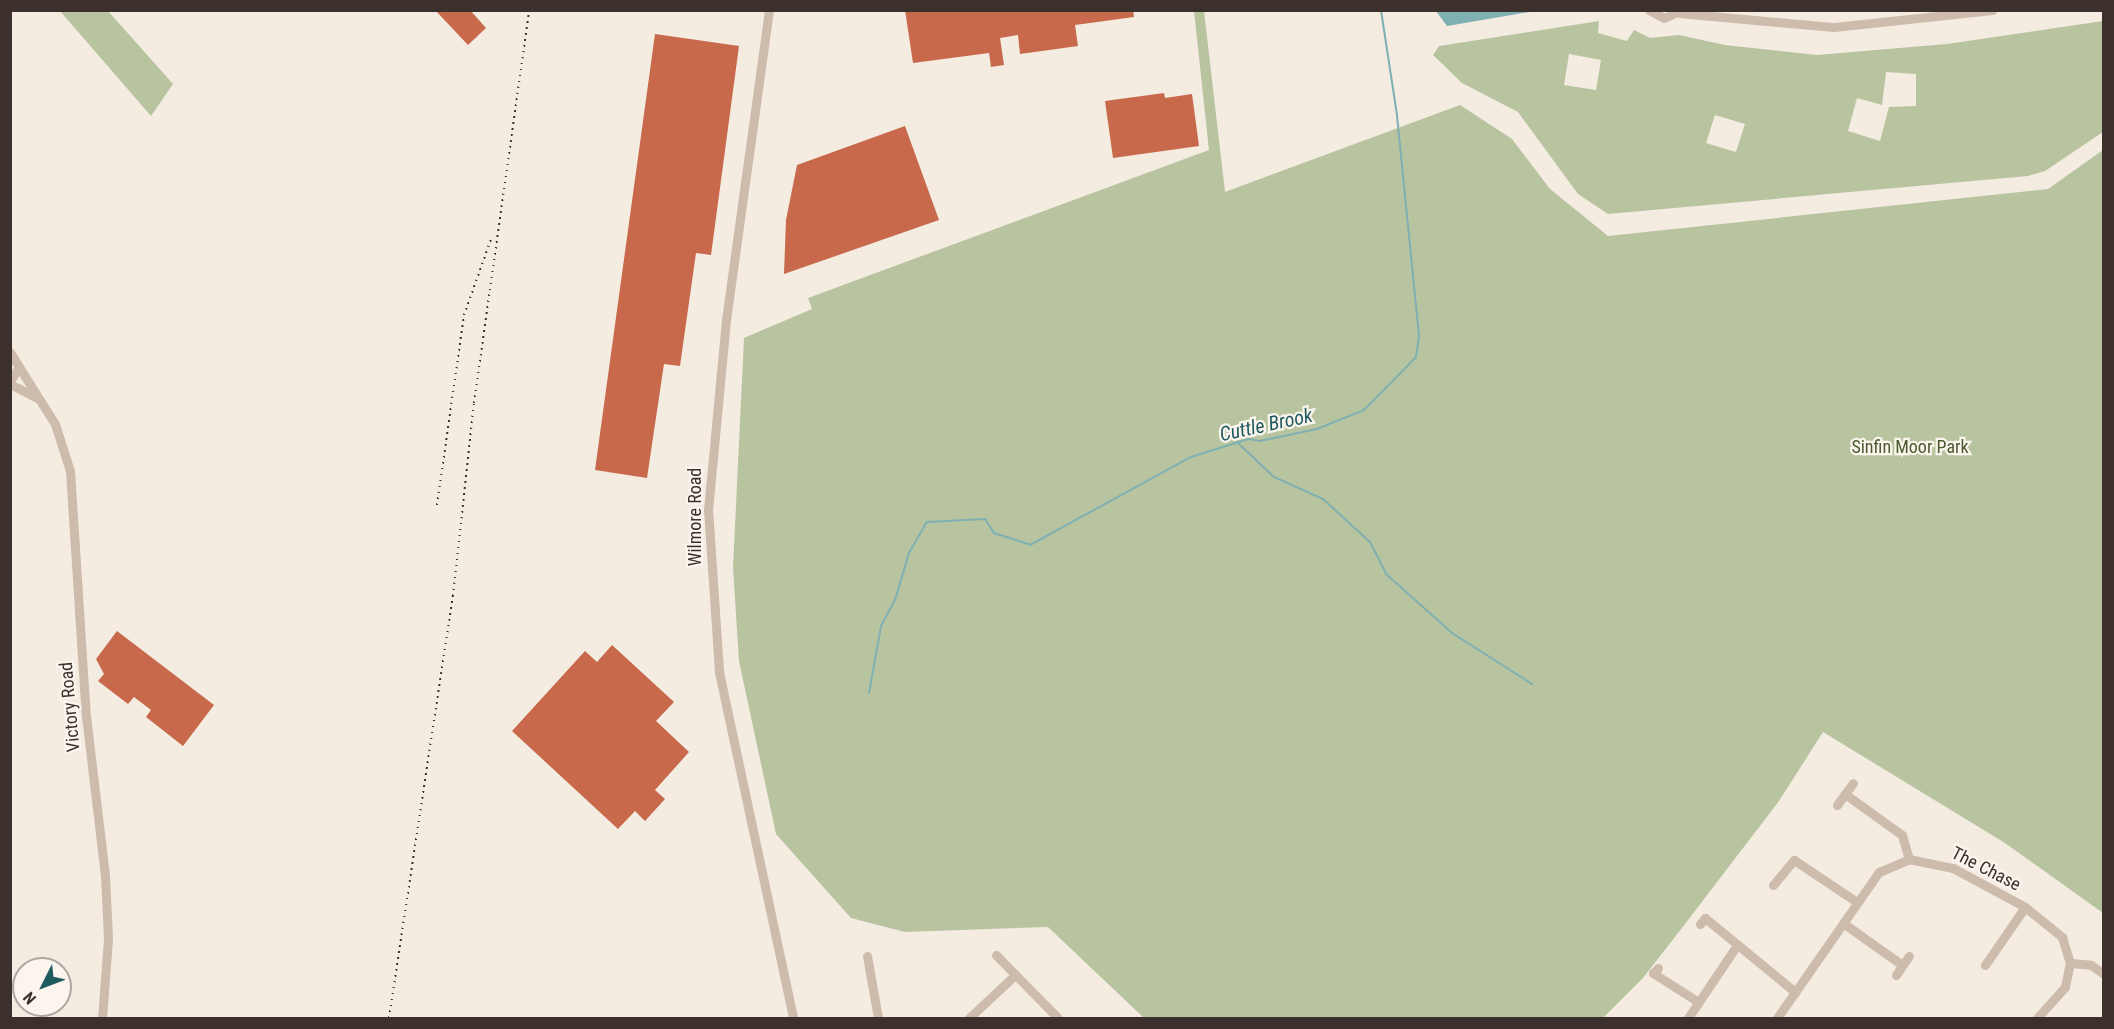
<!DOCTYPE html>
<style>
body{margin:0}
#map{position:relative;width:2114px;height:1029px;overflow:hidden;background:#f4ebe1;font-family:"Roboto Condensed",sans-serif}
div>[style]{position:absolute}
.green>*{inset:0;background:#b8c4a0}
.water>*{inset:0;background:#7fb0b2}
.stream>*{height:2px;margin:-1px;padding:0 1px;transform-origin:1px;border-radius:1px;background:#7fb0b2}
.building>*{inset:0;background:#c8694b}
.minor>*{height:9px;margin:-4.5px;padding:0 4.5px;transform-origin:4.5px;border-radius:4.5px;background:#cdbbac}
.rail>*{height:2px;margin-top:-1px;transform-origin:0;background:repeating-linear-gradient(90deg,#3b302b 0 1.5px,transparent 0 6px)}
span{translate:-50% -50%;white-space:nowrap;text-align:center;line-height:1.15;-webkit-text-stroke:4.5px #fbf5ee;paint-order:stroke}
.park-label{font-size:18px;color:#4a5a2e}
.street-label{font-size:18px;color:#3b302b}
.water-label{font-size:20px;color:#1f5a5e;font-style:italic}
.frame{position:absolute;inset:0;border:12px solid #3b302b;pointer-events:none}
.north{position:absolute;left:12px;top:957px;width:60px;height:60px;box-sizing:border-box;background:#fbf5ee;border:2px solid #aea6a0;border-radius:50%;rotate:228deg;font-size:16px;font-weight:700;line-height:24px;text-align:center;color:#3b302b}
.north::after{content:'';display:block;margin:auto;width:21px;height:27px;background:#1f5a5e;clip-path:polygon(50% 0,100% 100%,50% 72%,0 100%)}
</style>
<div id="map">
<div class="green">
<div style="clip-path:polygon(60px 11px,108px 11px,173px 84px,151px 116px)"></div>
<div style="clip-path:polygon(1194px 11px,1204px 11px,1225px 192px,1460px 105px,1512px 139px,1550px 189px,1608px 236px,2048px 189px,2103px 150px,2103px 913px,2005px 843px,1823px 732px,1779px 801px,1685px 924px,1643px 978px,1603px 1018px,1144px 1018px,1048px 927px,905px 932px,851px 918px,776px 834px,739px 661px,733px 568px,744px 338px,812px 309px,808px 298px,1209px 150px)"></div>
<div style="clip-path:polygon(evenodd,1599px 21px,1598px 33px,1627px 41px,1634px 30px,1650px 38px,1679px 35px,1725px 45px,1817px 55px,1947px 44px,2103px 21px,2103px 132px,2045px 171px,2028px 176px,1608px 214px,1578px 194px,1518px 112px,1462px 83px,1433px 55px,1439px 46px,1599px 21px,1569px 54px,1601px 60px,1596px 90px,1564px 85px,1569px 54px,1599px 21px,1886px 72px,1916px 74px,1916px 106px,1889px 107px,1880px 141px,1848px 131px,1857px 98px,1882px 105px,1886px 72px,1599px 21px,1715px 115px,1745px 124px,1736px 152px,1706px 143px,1715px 115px)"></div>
</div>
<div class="water">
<div style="clip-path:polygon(1436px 11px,1436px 10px,1535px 11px,1447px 26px)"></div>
</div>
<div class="stream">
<div style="left:1238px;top:443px;width:50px;rotate:43.4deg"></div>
<div style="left:1274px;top:477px;width:54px;rotate:24.2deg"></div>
<div style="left:1323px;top:499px;width:64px;rotate:42.5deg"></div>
<div style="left:1370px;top:542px;width:36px;rotate:63deg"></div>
<div style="left:1386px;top:574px;width:89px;rotate:41.8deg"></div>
<div style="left:1452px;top:633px;width:95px;rotate:32.5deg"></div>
<div style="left:869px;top:693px;width:68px;rotate:-79.8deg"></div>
<div style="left:881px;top:626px;width:30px;rotate:-62deg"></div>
<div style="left:895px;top:600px;width:49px;rotate:-73.4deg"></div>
<div style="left:909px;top:553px;width:36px;rotate:-60deg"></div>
<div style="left:927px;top:522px;width:58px;rotate:-3deg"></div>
<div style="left:985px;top:519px;width:17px;rotate:57deg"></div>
<div style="left:994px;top:533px;width:38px;rotate:18deg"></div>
<div style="left:1030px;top:545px;width:183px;rotate:-28.7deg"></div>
<div style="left:1191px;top:457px;width:60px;rotate:-17.5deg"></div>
<div style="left:1248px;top:439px;width:12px;rotate:9deg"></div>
<div style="left:1260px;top:441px;width:58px;rotate:-11.9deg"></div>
<div style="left:1317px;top:429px;width:51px;rotate:-22deg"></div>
<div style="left:1364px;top:410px;width:74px;rotate:-45.5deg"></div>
<div style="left:1416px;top:357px;width:21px;rotate:-82deg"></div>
<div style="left:1419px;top:336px;width:222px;rotate:-95.7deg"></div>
<div style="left:1397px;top:115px;width:106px;rotate:-98.7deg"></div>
</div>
<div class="building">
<div style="clip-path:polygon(435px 10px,470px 10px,486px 28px,468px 45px)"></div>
<div style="clip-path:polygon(905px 10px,1133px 10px,1134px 17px,1075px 25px,1078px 46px,1020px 54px,1018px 35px,1000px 38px,1004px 65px,991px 67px,989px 53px,913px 63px)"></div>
<div style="clip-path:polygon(655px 34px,739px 46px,711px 255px,696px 253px,680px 366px,664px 364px,647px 478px,595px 470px)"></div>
<div style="clip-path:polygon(1164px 93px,1165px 98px,1192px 94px,1199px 146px,1113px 158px,1105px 101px)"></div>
<div style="clip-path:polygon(905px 126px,939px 220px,784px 274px,786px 220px,797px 165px)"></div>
<div style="clip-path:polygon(117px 631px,214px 705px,183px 746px,146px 717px,151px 710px,134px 697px,128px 704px,98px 681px,104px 674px,96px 659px)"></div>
<div style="clip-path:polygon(612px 645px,674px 702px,656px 721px,689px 752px,655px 790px,665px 799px,645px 821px,635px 811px,618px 829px,512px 731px,585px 651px,597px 662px)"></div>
</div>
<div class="minor">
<div style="left:769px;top:10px;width:313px;rotate:97.9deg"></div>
<div style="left:726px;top:320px;width:190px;rotate:95.4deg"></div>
<div style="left:708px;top:509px;width:163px;rotate:86.1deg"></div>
<div style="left:719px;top:672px;width:354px;rotate:77.9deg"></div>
<div style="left:1649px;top:10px;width:17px;rotate:28deg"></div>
<div style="left:1664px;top:18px;width:19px;rotate:-25deg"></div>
<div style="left:1679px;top:13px;width:156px;rotate:5.2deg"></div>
<div style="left:1834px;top:27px;width:159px;rotate:-6.1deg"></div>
<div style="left:10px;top:352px;width:17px;rotate:59deg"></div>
<div style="left:19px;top:367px;width:17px;rotate:123deg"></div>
<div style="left:19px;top:367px;width:67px;rotate:57.7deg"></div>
<div style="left:55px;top:424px;width:49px;rotate:72.3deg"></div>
<div style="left:70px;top:471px;width:246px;rotate:86.3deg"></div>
<div style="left:86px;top:716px;width:160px;rotate:83.2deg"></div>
<div style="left:105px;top:875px;width:64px;rotate:87.3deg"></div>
<div style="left:108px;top:939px;width:79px;rotate:94.3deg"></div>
<div style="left:10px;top:384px;width:30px;rotate:27deg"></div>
<div style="left:1845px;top:794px;width:70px;rotate:35.7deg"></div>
<div style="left:1902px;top:835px;width:25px;rotate:74deg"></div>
<div style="left:1837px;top:805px;width:27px;rotate:-54deg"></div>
<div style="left:1773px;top:885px;width:33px;rotate:-50deg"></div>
<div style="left:1794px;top:860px;width:76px;rotate:33.7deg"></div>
<div style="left:1843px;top:923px;width:72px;rotate:35.4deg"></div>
<div style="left:1700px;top:924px;width:8px;rotate:-50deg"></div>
<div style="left:1705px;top:918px;width:117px;rotate:39.4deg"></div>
<div style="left:996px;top:955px;width:88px;rotate:45.5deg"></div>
<div style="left:867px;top:956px;width:63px;rotate:79.9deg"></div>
<div style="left:2070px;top:963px;width:21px;rotate:5deg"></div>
<div style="left:2091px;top:965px;width:16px;rotate:35deg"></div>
<div style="left:1985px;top:965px;width:70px;rotate:-55.4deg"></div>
<div style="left:1658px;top:968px;width:7px;rotate:135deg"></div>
<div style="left:1653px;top:973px;width:52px;rotate:32.5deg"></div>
<div style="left:1896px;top:975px;width:23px;rotate:-56deg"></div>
<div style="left:969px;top:1018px;width:63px;rotate:-43.1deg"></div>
<div style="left:1688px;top:1018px;width:88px;rotate:-56.1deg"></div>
<div style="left:1777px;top:1018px;width:178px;rotate:-55.1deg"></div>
<div style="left:1879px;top:872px;width:33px;rotate:-23deg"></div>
<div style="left:1909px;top:859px;width:45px;rotate:11.6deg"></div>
<div style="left:1953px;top:868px;width:82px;rotate:28.4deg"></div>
<div style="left:2025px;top:907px;width:48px;rotate:39deg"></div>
<div style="left:2062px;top:937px;width:27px;rotate:73deg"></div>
<div style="left:2070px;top:963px;width:25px;rotate:102deg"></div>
<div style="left:2065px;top:987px;width:42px;rotate:132.1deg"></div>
</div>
<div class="rail">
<div style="left:437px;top:505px;width:192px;rotate:-81.9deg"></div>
<div style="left:464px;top:315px;width:81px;rotate:-70.4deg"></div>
<div style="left:389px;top:1018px;width:427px;rotate:-81.4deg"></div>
<div style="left:453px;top:596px;width:194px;rotate:-83.8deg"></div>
<div style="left:474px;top:403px;width:397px;rotate:-82deg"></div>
</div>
<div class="park-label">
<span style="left:1910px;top:447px">Sinfin Moor Park</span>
</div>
<div class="street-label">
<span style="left:695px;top:517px;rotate:-90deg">Wilmore Road</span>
<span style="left:70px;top:707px;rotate:-95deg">Victory Road</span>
<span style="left:1986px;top:869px;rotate:27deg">The Chase</span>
</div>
<div class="water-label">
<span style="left:1266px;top:425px;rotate:-12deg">Cuttle Brook</span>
</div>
<div class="frame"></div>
<div class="north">N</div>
</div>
